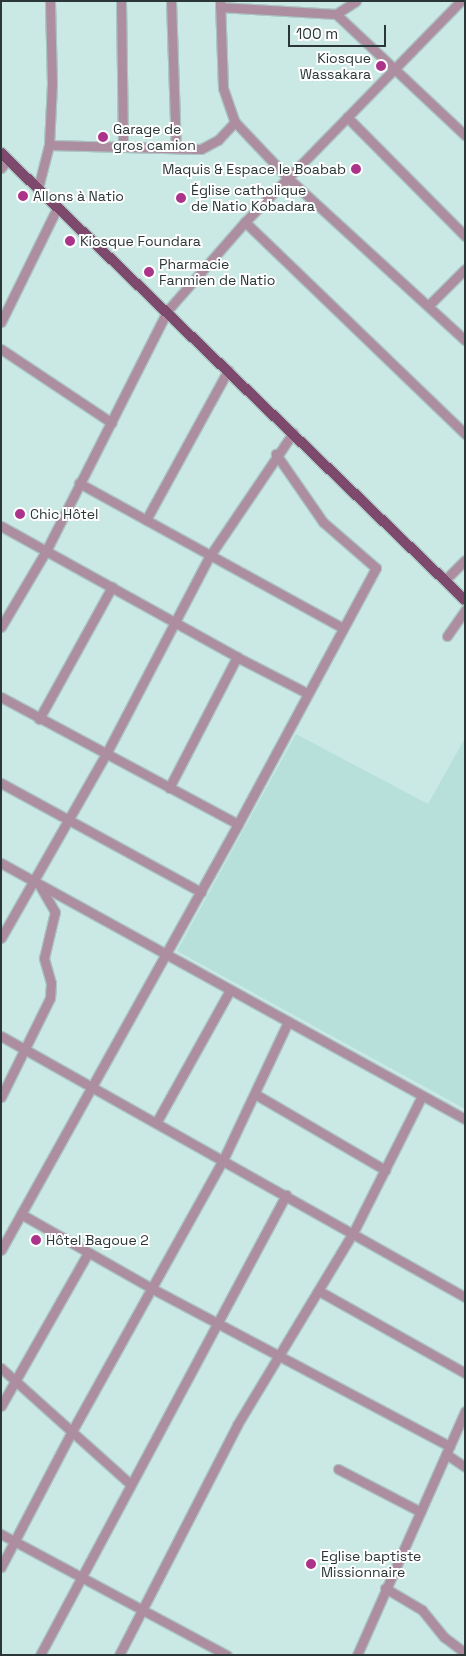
<!DOCTYPE html>
<meta charset="utf-8">
<style>
body{margin:0}
#map{position:relative;width:466px;height:1656px;overflow:hidden;background:#cae9e5;font-family:"Space Grotesk",sans-serif}
div>[style]{position:absolute}
.built>*{inset:0;background:#b7e0db}
.roads{filter:drop-shadow(1px 0 #aac5c2) drop-shadow(-1px 0 #aac5c2) drop-shadow(0 1px #aac5c2) drop-shadow(0 -1px #aac5c2)}
.minor>*{height:9px;margin:-4.5px;padding:0 4.5px;transform-origin:4.5px;border-radius:4.5px;background:#ad8ea1}
.major>*{height:10px;margin:-5px;padding:0 5px;transform-origin:5px;border-radius:5px;background:#7d496c}
.dots>*{width:14px;height:14px;translate:-50% -50%;box-sizing:border-box;border:2px solid #fff;border-radius:50%}
span{translate:-50% -50%;white-space:nowrap;text-align:center;line-height:1.15;-webkit-text-stroke:4px #fff;paint-order:stroke}
.poi-label{font-size:14px;color:#2b3736}
.right{translate:-100% -50%;text-align:right}
.left{translate:0 -50%;text-align:left}
.frame{position:absolute;inset:0;border:2px solid #2b3736;pointer-events:none}
.scale{position:absolute;left:288px;top:25px;width:98px;height:22px;box-sizing:border-box;border:2px solid #2b3736;border-top:0;padding-left:6px;font-size:15px;line-height:18px;white-space:nowrap;color:#2b3736;-webkit-text-stroke:4px #fff;paint-order:stroke}
</style>
<div id="map">
<div class="built">
<div style="clip-path:polygon(296px 734px,428px 804px,465px 738px,465px 1109px,177px 951px)"></div>
</div>
<div class="roads">
<div class="minor">
<div style="left:121px;top:1px;width:144px;rotate:89.2deg"></div>
<div style="left:171px;top:1px;width:147px;rotate:88.1deg"></div>
<div style="left:220px;top:1px;width:87px;rotate:88deg"></div>
<div style="left:223px;top:88px;width:36px;rotate:71deg"></div>
<div style="left:235px;top:122px;width:77px;rotate:46.6deg"></div>
<div style="left:288px;top:178px;width:240px;rotate:42.5deg"></div>
<div style="left:220px;top:7px;width:116px;rotate:3.5deg"></div>
<div style="left:336px;top:14px;width:24px;rotate:-33deg"></div>
<div style="left:336px;top:14px;width:177px;rotate:43.2deg"></div>
<div style="left:347px;top:117px;width:168px;rotate:45.2deg"></div>
<div style="left:49px;top:145px;width:152px;rotate:1.5deg"></div>
<div style="left:201px;top:149px;width:19px;rotate:-28deg"></div>
<div style="left:218px;top:140px;width:25px;rotate:-47deg"></div>
<div style="left:1px;top:168px;width:11px;rotate:-52deg"></div>
<div style="left:38px;top:188px;width:44px;rotate:-75.7deg"></div>
<div style="left:49px;top:145px;width:61px;rotate:-87.2deg"></div>
<div style="left:52px;top:84px;width:83px;rotate:-91.4deg"></div>
<div style="left:245px;top:222px;width:306px;rotate:43.9deg"></div>
<div style="left:428px;top:306px;width:52px;rotate:-45deg"></div>
<div style="left:1px;top:322px;width:127px;rotate:-63.8deg"></div>
<div style="left:1px;top:349px;width:133px;rotate:33.7deg"></div>
<div style="left:79px;top:483px;width:301px;rotate:28.8deg"></div>
<div style="left:146px;top:520px;width:171px;rotate:-61.3deg"></div>
<div style="left:1px;top:526px;width:270px;rotate:29deg"></div>
<div style="left:237px;top:657px;width:79px;rotate:27.2deg"></div>
<div style="left:445px;top:580px;width:28px;rotate:-45deg"></div>
<div style="left:1px;top:627px;width:88px;rotate:-59.4deg"></div>
<div style="left:46px;top:551px;width:269px;rotate:-63.2deg"></div>
<div style="left:167px;top:311px;width:118px;rotate:-48.8deg"></div>
<div style="left:245px;top:222px;width:309px;rotate:-45.7deg"></div>
<div style="left:447px;top:636px;width:32px;rotate:-55deg"></div>
<div style="left:1px;top:697px;width:269px;rotate:28.2deg"></div>
<div style="left:39px;top:719px;width:151px;rotate:-61.1deg"></div>
<div style="left:1px;top:783px;width:228px;rotate:28.6deg"></div>
<div style="left:169px;top:788px;width:148px;rotate:-62.6deg"></div>
<div style="left:1px;top:863px;width:530px;rotate:28.89deg"></div>
<div style="left:1px;top:938px;width:212px;rotate:-60.3deg"></div>
<div style="left:106px;top:754px;width:222px;rotate:-62.4deg"></div>
<div style="left:209px;top:557px;width:150px;rotate:-55.9deg"></div>
<div style="left:1px;top:1036px;width:532px;rotate:29.36deg"></div>
<div style="left:255px;top:1094px;width:151px;rotate:30.3deg"></div>
<div style="left:1px;top:1097px;width:110px;rotate:-63.7deg"></div>
<div style="left:50px;top:998px;width:15px;rotate:-86deg"></div>
<div style="left:51px;top:983px;width:26px;rotate:-106deg"></div>
<div style="left:44px;top:958px;width:47px;rotate:-76.6deg"></div>
<div style="left:55px;top:912px;width:30px;rotate:-120deg"></div>
<div style="left:156px;top:1123px;width:152px;rotate:-60.9deg"></div>
<div style="left:21px;top:1214px;width:150px;rotate:29.6deg"></div>
<div style="left:151px;top:1288px;width:338px;rotate:27.9deg"></div>
<div style="left:1px;top:1250px;width:487px;rotate:-60.9deg"></div>
<div style="left:238px;top:824px;width:291px;rotate:-61.7deg"></div>
<div style="left:376px;top:568px;width:70px;rotate:-139deg"></div>
<div style="left:323px;top:522px;width:83px;rotate:-124.7deg"></div>
<div style="left:319px;top:1291px;width:167px;rotate:29.3deg"></div>
<div style="left:1px;top:1368px;width:172px;rotate:41.9deg"></div>
<div style="left:1px;top:1406px;width:176px;rotate:-60.4deg"></div>
<div style="left:446px;top:1454px;width:23px;rotate:34deg"></div>
<div style="left:338px;top:1469px;width:93px;rotate:27.4deg"></div>
<div style="left:1px;top:1534px;width:256px;rotate:28.2deg"></div>
<div style="left:1px;top:1567px;width:151px;rotate:-62.4deg"></div>
<div style="left:71px;top:1433px;width:312px;rotate:-60.9deg"></div>
<div style="left:223px;top:1160px;width:153px;rotate:-64.8deg"></div>
<div style="left:385px;top:1588px;width:43px;rotate:30.7deg"></div>
<div style="left:422px;top:1610px;width:35px;rotate:51deg"></div>
<div style="left:444px;top:1637px;width:26px;rotate:37deg"></div>
<div style="left:40px;top:1655px;width:522px;rotate:-61.86deg"></div>
<div style="left:119px;top:1655px;width:259px;rotate:-62.8deg"></div>
<div style="left:237px;top:1425px;width:224px;rotate:-58.9deg"></div>
<div style="left:353px;top:1233px;width:153px;rotate:-63.3deg"></div>
<div style="left:357px;top:1655px;width:267px;rotate:-66.1deg"></div>
</div>
<div class="major">
<div style="left:1px;top:153px;width:644px;rotate:43.93deg"></div>
</div>
</div>
<div class="dots">
<div style="left:381px;top:66px;background:#ab348a"></div>
<div style="left:103px;top:137px;background:#ab348a"></div>
<div style="left:356px;top:169px;background:#ab348a"></div>
<div style="left:23px;top:196px;background:#ab348a"></div>
<div style="left:181px;top:198px;background:#ab348a"></div>
<div style="left:70px;top:241px;background:#ab348a"></div>
<div style="left:149px;top:272px;background:#ab348a"></div>
<div style="left:20px;top:514px;background:#ab348a"></div>
<div style="left:36px;top:1240px;background:#ab348a"></div>
<div style="left:311px;top:1564px;background:#ab348a"></div>
</div>
<div class="poi-label">
<span class="right" style="left:371px;top:66px">Kiosque<br>Wassakara</span>
<span class="left" style="left:113px;top:137px">Garage de<br>gros camion</span>
<span class="right" style="left:346px;top:169px">Maquis &amp; Espace le Boabab</span>
<span class="left" style="left:191px;top:198px">Église catholique<br>de Natio Kobadara</span>
<span class="left" style="left:33px;top:196px">Allons à Natio</span>
<span class="left" style="left:80px;top:241px">Kiosque Foundara</span>
<span class="left" style="left:159px;top:272px">Pharmacie<br>Fanmien de Natio</span>
<span class="left" style="left:30px;top:514px">Chic Hôtel</span>
<span class="left" style="left:46px;top:1240px">Hôtel Bagoue 2</span>
<span class="left" style="left:321px;top:1564px">Eglise baptiste<br>Missionnaire</span>
</div>
<div class="frame"></div>
<div class="scale">100 m</div>
</div>
